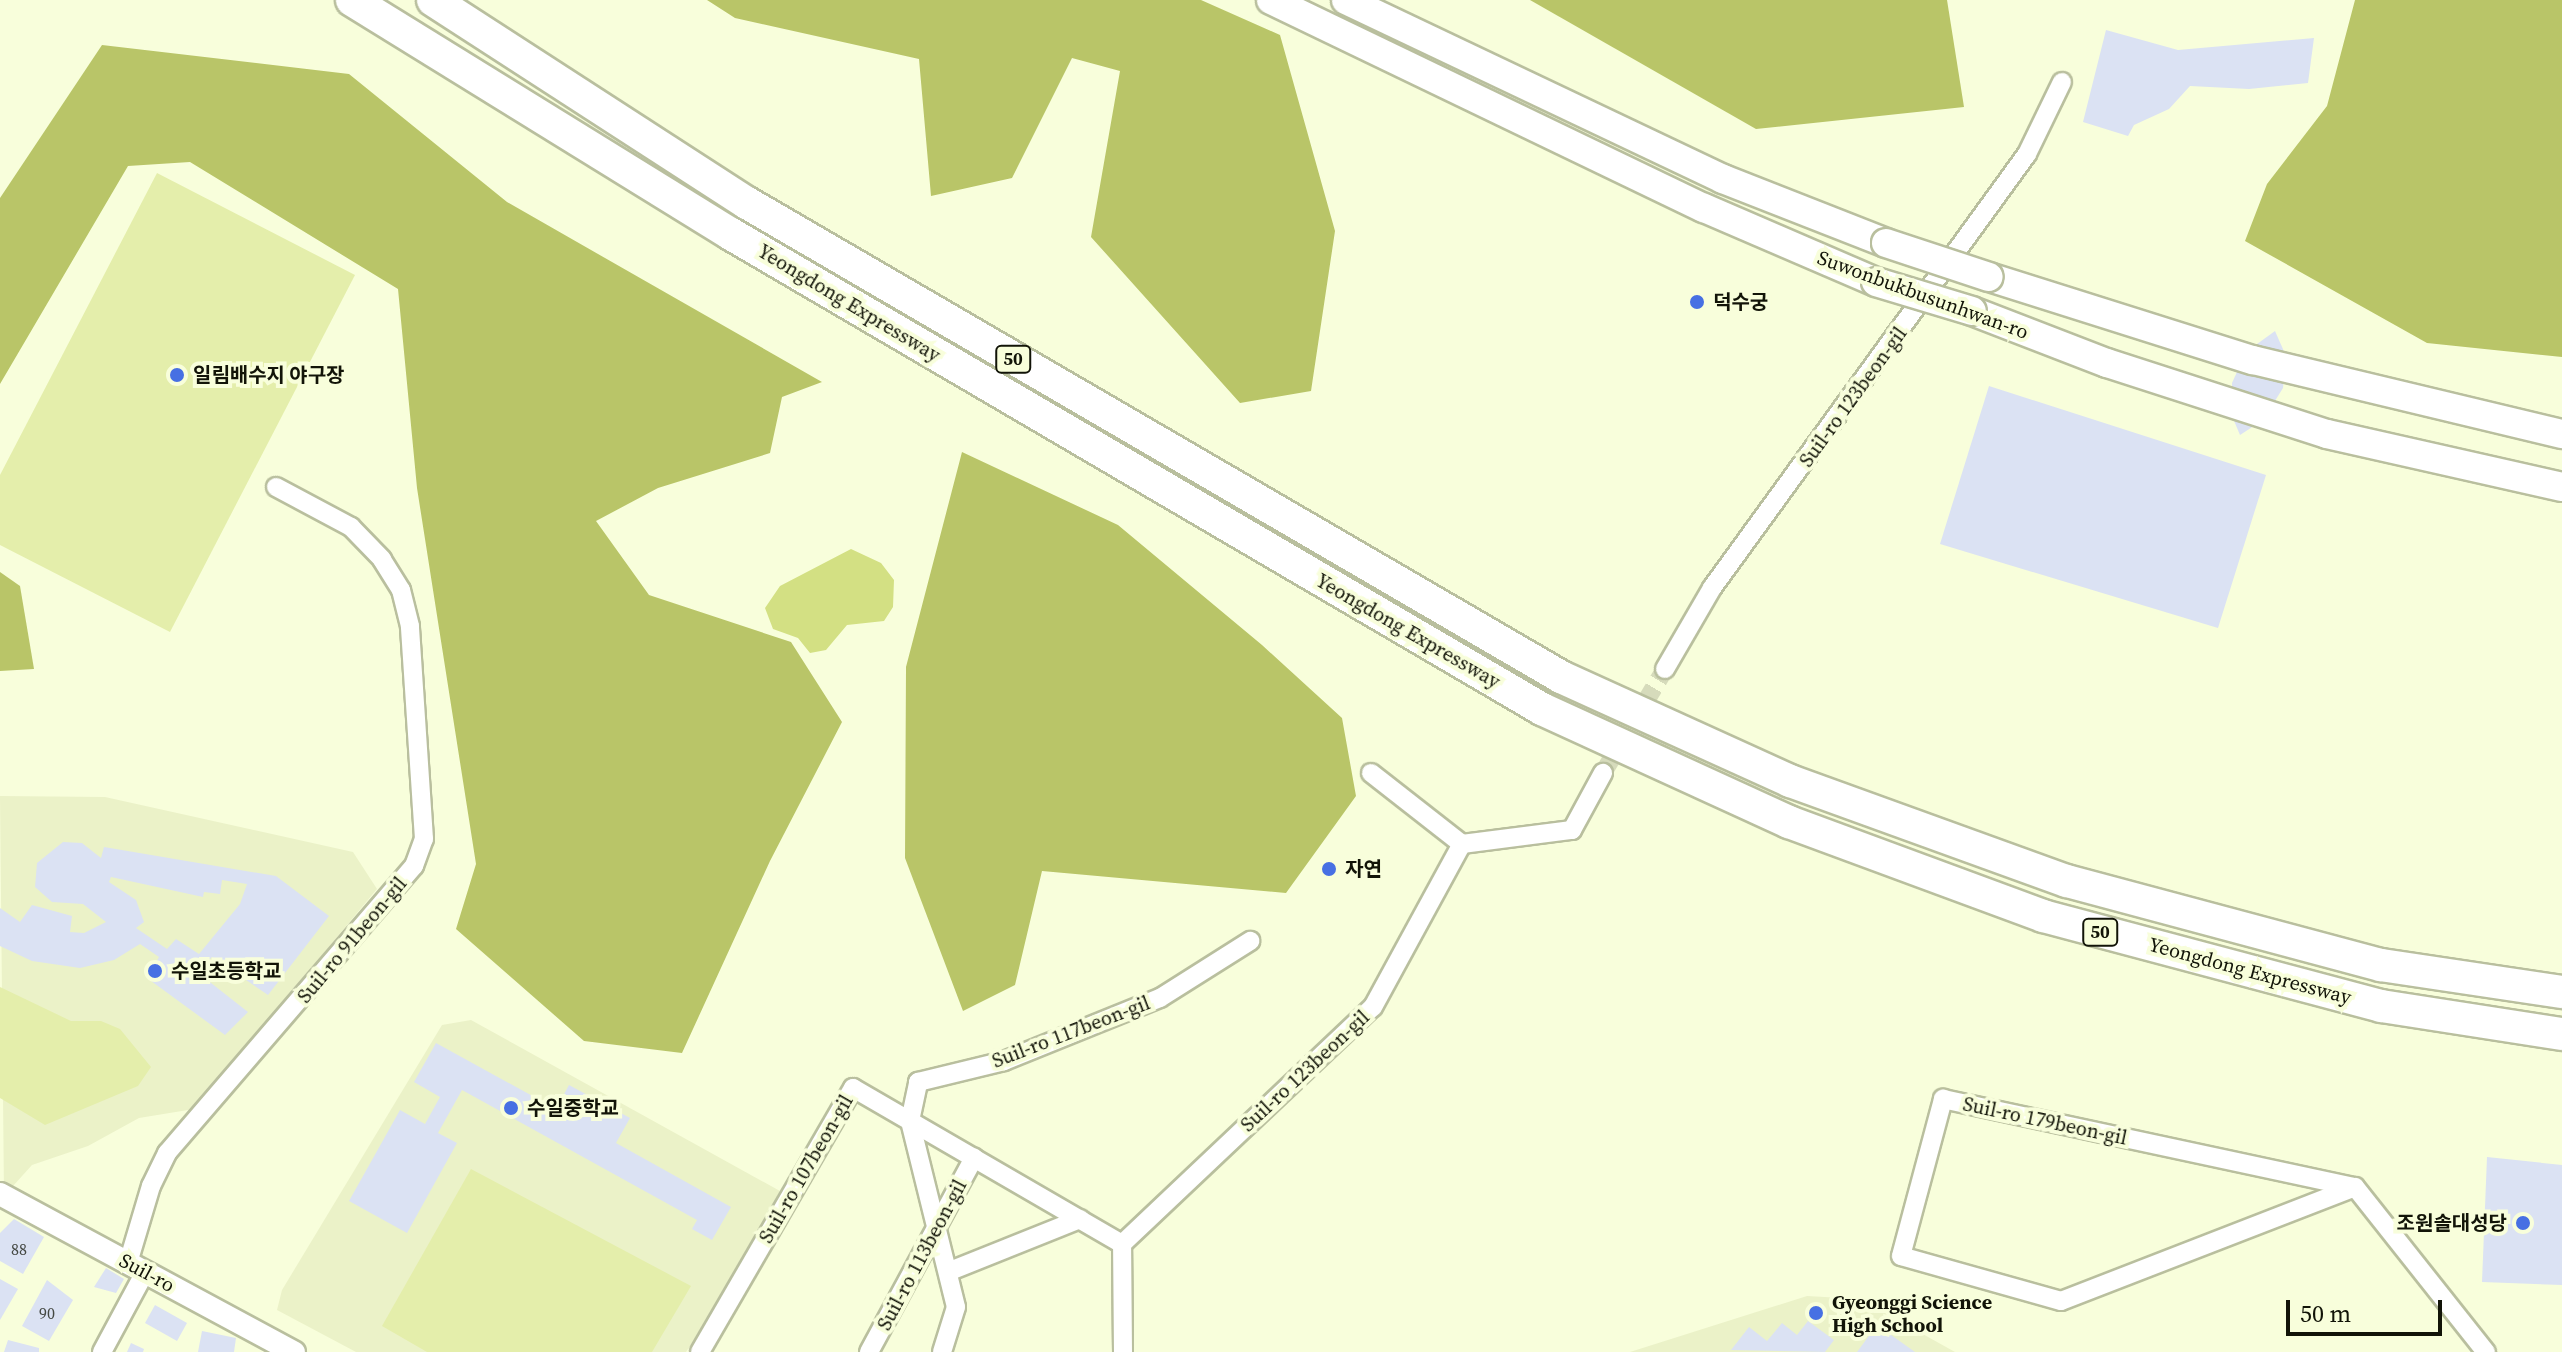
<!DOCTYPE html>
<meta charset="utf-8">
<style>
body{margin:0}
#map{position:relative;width:2562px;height:1352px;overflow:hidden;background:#f8fedb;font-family:"Source Serif 4","Noto Sans KR",serif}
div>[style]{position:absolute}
.built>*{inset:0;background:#ebf2c8}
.green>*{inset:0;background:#e4eeab}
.forest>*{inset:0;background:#b9c568}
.water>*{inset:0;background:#d3e083}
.building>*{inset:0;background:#dbe2f3}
.minor-tunnel>*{height:18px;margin-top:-9px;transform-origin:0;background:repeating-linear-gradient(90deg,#d6dbbb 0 18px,transparent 0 27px)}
.roads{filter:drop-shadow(2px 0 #b9bf9e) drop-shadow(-2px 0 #b9bf9e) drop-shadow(0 2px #b9bf9e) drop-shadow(0 -2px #b9bf9e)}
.minor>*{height:18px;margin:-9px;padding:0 9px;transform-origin:9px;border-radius:9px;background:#fff}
.tertiary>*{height:22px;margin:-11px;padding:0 11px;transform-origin:11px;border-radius:11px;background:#fff}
.trunk>*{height:28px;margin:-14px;padding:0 14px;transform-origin:14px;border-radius:14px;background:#fff}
.motorway>*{height:32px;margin:-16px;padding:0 16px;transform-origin:16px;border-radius:16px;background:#fff}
.bridges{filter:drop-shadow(2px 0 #b9bf9e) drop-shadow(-2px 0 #b9bf9e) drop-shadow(0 2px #b9bf9e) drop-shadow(0 -2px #b9bf9e)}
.trunk-bridge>*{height:28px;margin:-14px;padding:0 14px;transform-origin:14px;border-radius:14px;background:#fff}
.dots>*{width:22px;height:22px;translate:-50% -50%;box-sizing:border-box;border:4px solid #f8fedb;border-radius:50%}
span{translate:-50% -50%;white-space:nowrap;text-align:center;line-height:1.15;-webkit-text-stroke:8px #f8fedb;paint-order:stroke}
.number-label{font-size:16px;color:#444843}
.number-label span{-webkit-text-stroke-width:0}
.shield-label span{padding:2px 6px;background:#f8fedb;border:2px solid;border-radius:6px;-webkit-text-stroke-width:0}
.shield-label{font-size:18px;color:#121408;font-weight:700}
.street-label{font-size:20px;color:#121408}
.poi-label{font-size:20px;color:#121408;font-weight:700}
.left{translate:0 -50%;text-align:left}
.right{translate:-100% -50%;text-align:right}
.scale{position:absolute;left:2286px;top:1300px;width:156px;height:36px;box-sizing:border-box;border:4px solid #121408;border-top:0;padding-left:10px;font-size:24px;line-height:28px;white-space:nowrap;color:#121408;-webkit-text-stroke:6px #f8fedb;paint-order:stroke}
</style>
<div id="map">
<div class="built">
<div style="clip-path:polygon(0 796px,105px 797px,353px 852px,377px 889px,194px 1109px,139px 1118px,88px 1146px,32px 1165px,4px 1196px)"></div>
<div style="clip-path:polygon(471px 1020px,780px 1191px,730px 1286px,686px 1352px,356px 1352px,277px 1310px,282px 1290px,442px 1025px)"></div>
<div style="clip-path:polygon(1807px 1296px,1860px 1299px,1955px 1352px,1630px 1352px)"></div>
</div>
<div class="green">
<div style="clip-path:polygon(157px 173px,355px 275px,170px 632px,0 545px,0 475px)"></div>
<div style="clip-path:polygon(0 987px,71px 1021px,101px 1021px,120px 1029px,151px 1067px,138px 1086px,45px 1125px,0 1098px)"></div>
<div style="clip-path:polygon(471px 1169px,691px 1286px,652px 1352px,427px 1352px,382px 1326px)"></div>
</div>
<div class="forest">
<div style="clip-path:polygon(707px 0,1201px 0,1280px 35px,1335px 231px,1311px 391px,1240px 403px,1091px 237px,1120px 71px,1072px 58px,1012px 178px,931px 196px,919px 59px,735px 18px)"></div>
<div style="clip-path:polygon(1530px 0,1947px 0,1964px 107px,1756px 129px)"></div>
<div style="clip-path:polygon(2355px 0,2562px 0,2562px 357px,2427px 343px,2245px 241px,2267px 184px,2327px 106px)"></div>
<div style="clip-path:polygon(102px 45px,349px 74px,507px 202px,822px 382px,782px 397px,770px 453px,658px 488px,596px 521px,649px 595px,791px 642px,842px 722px,770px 861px,682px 1053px,584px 1041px,456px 929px,476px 864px,417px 488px,398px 289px,190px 162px,128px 166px,0 384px,0 198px)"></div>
<div style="clip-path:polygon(962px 452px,1118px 525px,1262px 645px,1342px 718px,1356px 796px,1286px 893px,1042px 871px,1015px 985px,963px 1011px,905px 858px,906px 667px)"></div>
<div style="clip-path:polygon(0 572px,20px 586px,34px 669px,0 671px)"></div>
</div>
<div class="water">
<div style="clip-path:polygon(851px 549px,881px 563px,894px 580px,893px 607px,884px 621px,847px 625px,826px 650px,810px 653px,798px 638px,773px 629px,765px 608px,780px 586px)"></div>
</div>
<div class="building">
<div style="clip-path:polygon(2106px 30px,2178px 50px,2314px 38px,2308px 83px,2249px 89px,2190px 86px,2169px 109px,2134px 125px,2128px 136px,2083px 122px)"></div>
<div style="clip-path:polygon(2275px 331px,2286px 356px,2283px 388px,2263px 420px,2240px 435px,2232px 416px,2232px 383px,2246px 352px)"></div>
<div style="clip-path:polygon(1989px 386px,2266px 475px,2218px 628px,1940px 544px)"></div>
<div style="clip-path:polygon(evenodd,63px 842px,82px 843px,101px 858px,104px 847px,276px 876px,329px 916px,268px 995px,212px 957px,197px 972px,248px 1012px,225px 1035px,147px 978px,159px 957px,140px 944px,114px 960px,80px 968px,32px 961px,0 946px,0 908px,20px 922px,32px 905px,72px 916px,70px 932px,84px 933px,106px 922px,83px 904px,52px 902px,35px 887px,37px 863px,63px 842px,111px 877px,203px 897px,204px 892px,220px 894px,222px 880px,247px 884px,240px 904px,199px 954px,176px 939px,167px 949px,136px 928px,144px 922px,136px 900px,109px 882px,111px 877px)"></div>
<div style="clip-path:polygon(436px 1043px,556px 1109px,569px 1085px,630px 1118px,616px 1143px,731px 1207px,712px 1240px,692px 1229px,697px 1220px,462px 1090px,438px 1133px,457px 1143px,407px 1233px,349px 1201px,400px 1110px,425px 1124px,440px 1097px,414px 1082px)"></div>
<div style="clip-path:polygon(2487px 1157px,2562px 1165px,2562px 1285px,2482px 1282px)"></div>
<div style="clip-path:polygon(14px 1219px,44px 1237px,23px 1274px,0 1261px,0 1233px)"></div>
<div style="clip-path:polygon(106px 1268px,124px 1279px,116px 1293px,94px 1287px)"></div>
<div style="clip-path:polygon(0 1279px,18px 1289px,0 1320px)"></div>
<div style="clip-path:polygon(47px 1280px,73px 1300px,49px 1341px,22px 1326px)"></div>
<div style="clip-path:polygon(155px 1305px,187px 1323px,177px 1341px,145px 1323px)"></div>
<div style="clip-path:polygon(1808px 1321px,1834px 1340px,1825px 1352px,1731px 1350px,1749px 1327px,1767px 1341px,1782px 1323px,1797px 1335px)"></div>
<div style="clip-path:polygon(1877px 1325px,1915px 1352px,1857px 1352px)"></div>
<div style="clip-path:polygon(202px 1331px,236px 1338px,234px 1352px,198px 1352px)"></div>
<div style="clip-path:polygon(8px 1340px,39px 1348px,39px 1352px,4px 1352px)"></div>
<div style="clip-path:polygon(131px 1343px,144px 1349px,143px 1352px,127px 1352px)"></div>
</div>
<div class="minor-tunnel">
<div style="left:1603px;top:773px;width:121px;rotate:-59.2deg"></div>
</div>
<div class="roads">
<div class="minor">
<div style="left:1665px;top:669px;width:94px;rotate:-59.9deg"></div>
<div style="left:1712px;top:588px;width:536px;rotate:-54.03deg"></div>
<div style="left:2027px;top:154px;width:80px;rotate:-64.1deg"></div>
<div style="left:1371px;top:773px;width:115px;rotate:38deg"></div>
<div style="left:2355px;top:1187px;width:315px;rotate:158.8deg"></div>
<div style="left:2061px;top:1301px;width:166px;rotate:-164.3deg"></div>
<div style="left:1901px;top:1256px;width:163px;rotate:-75deg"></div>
<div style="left:1943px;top:1099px;width:421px;rotate:12.1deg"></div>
<div style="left:2355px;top:1187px;width:211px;rotate:51.6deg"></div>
<div style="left:128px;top:1263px;width:80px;rotate:-73.4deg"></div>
<div style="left:151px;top:1186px;width:37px;rotate:-64deg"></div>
<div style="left:167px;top:1153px;width:379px;rotate:-49.3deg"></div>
<div style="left:414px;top:866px;width:29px;rotate:-70deg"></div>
<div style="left:424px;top:839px;width:213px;rotate:-93.8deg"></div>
<div style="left:410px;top:626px;width:37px;rotate:-104deg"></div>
<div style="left:401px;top:590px;width:36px;rotate:-122deg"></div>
<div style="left:382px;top:559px;width:45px;rotate:-134.1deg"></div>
<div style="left:351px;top:527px;width:85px;rotate:-151.9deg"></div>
<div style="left:950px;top:1271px;width:140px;rotate:-21.8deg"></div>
<div style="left:102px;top:1352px;width:91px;rotate:-61.7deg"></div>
<div style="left:700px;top:1352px;width:305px;rotate:-59.9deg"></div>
<div style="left:853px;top:1088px;width:311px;rotate:30.1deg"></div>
<div style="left:869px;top:1352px;width:221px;rotate:-61.6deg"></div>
<div style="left:942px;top:1352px;width:47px;rotate:-72.7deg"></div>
<div style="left:956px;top:1307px;width:192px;rotate:-103.9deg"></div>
<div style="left:910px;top:1121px;width:40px;rotate:-78deg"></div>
<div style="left:918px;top:1082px;width:89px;rotate:-13.7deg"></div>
<div style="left:1004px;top:1061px;width:168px;rotate:-22deg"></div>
<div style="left:1160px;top:998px;width:107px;rotate:-32.3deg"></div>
<div style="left:1123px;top:1352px;width:108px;rotate:-90.5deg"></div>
<div style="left:1122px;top:1244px;width:345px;rotate:-43.4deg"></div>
<div style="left:1373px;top:1007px;width:186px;rotate:-61.4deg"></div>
<div style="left:1462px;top:844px;width:111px;rotate:-7.3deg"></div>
<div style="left:1572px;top:830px;width:65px;rotate:-61.5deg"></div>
</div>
<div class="tertiary">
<div style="left:0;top:1194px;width:334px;rotate:28.3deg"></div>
</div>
<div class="trunk">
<div style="left:1271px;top:0;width:480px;rotate:25.7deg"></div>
<div style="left:1704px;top:208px;width:187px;rotate:23.3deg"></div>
<div style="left:1346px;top:0;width:417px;rotate:25.4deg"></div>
<div style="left:1723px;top:179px;width:175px;rotate:21.4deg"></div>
<div style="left:1989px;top:277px;width:277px;rotate:17.5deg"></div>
<div style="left:2253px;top:360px;width:318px;rotate:13.5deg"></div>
<div style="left:1972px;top:311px;width:145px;rotate:21.1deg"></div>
<div style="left:2107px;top:363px;width:231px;rotate:17.9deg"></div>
<div style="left:2327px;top:434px;width:241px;rotate:12.7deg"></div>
</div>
<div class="motorway">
<div style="left:352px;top:0;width:445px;rotate:31.7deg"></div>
<div style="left:731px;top:234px;width:940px;rotate:30.36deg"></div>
<div style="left:1542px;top:709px;width:272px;rotate:24.6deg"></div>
<div style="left:1789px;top:822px;width:271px;rotate:20.3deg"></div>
<div style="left:2043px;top:916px;width:350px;rotate:14.9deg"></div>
<div style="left:2381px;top:1006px;width:183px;rotate:8.8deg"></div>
<div style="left:433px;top:0;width:374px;rotate:32.9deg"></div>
<div style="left:747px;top:203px;width:942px;rotate:30.21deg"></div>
<div style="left:1561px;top:677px;width:252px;rotate:24.4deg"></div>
<div style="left:1790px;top:781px;width:294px;rotate:19.9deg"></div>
<div style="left:2067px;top:881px;width:325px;rotate:15deg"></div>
<div style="left:2381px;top:965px;width:183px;rotate:8.5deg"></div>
</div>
</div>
<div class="bridges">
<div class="trunk-bridge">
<div style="left:1886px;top:243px;width:108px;rotate:18.3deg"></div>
<div style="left:1876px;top:282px;width:100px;rotate:16.8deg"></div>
</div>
</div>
<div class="dots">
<div style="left:1697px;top:302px;background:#4770e3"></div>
<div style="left:177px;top:375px;background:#4770e3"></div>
<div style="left:1329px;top:869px;background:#4770e3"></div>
<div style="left:155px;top:971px;background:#4770e3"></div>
<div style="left:511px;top:1108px;background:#4770e3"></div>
<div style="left:2523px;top:1223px;background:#4770e3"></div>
<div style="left:1816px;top:1313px;background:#4770e3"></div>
</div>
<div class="number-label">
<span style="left:19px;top:1249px">88</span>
<span style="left:47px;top:1313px">90</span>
</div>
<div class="shield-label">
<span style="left:1013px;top:359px">50</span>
<span style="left:2100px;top:932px">50</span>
</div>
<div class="street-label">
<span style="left:1923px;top:295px;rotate:20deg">Suwonbukbusunhwan-ro</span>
<span style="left:849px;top:303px;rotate:31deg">Yeongdong Expressway</span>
<span style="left:1853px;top:397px;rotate:-54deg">Suil-ro 123beon-gil</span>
<span style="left:1408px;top:631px;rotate:30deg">Yeongdong Expressway</span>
<span style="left:352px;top:940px;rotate:-50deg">Suil-ro 91beon-gil</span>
<span style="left:2250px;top:971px;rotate:15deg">Yeongdong Expressway</span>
<span style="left:1071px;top:1032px;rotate:-21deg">Suil-ro 117beon-gil</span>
<span style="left:1305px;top:1071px;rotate:-43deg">Suil-ro 123beon-gil</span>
<span style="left:2045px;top:1121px;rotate:12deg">Suil-ro 179beon-gil</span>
<span style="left:806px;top:1169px;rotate:-60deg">Suil-ro 107beon-gil</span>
<span style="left:922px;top:1255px;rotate:-62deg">Suil-ro 113beon-gil</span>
<span style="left:147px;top:1273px;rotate:28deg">Suil-ro</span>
</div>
<div class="poi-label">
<span class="left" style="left:1713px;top:302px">덕수궁</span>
<span class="left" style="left:193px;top:375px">일림배수지 야구장</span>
<span class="left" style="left:1345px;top:869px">자연</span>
<span class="left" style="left:171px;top:971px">수일초등학교</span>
<span class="left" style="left:527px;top:1108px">수일중학교</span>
<span class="right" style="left:2507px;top:1223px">조원솔대성당</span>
<span class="left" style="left:1832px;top:1314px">Gyeonggi Science<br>High School</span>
</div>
<div class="scale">50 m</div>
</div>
